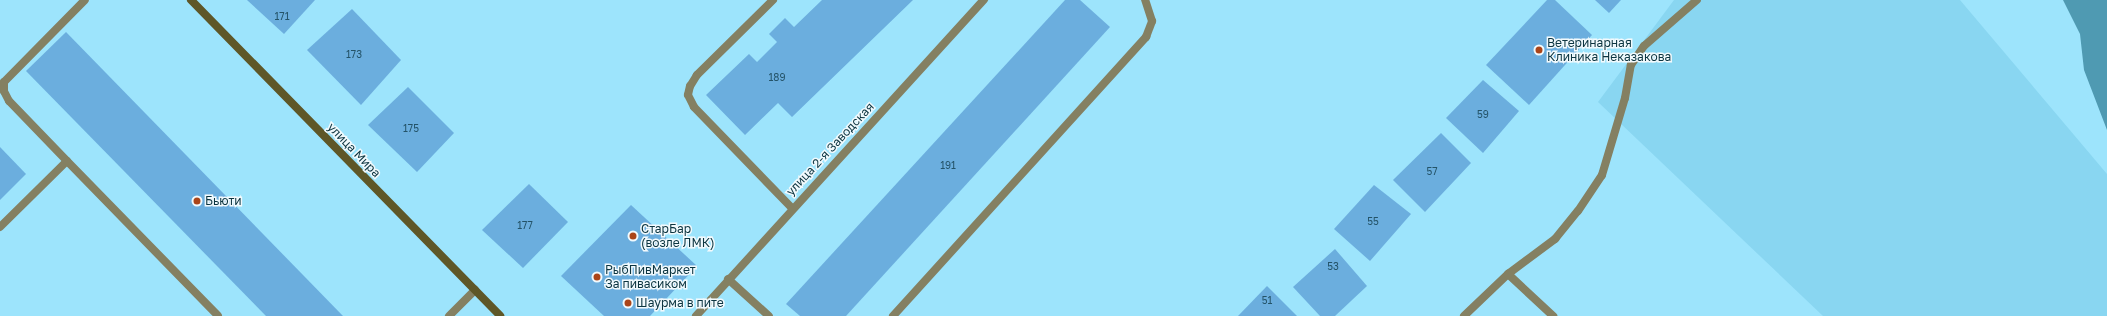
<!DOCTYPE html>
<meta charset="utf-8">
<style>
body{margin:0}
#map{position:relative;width:2107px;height:316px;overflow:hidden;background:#9de4fc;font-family:"Golos Text",sans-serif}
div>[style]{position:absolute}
.built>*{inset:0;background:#89d6f1}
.water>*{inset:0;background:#4f9ab2}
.building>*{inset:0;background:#6baede}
.lane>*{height:8px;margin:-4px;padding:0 4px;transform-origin:4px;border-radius:4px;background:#848062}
.street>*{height:8px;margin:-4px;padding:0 4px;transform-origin:4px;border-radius:4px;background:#848062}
.secondary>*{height:8px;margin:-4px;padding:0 4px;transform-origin:4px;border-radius:4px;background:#5e5728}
.dots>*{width:11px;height:11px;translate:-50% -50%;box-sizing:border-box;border:2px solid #f2fafd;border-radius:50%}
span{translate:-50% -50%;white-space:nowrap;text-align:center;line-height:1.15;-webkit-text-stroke:3px #f2fafd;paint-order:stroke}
.number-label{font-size:10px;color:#245368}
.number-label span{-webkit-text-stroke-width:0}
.poi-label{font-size:12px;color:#0c3541}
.left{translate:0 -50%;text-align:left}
.street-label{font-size:12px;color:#0c3541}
</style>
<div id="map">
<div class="built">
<div style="clip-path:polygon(1674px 0,1960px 0,2107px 174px,2107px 316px,1823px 316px,1598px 102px)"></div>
</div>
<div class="water">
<div style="clip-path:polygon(2063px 0,2107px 0,2107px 130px,2084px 70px,2080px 34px)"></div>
</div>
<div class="building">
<div style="clip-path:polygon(247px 0,315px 0,284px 34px)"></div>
<div style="clip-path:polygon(822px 0,913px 0,792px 117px,778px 103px,745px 135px,706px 95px,749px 54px,757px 62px,777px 42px,769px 34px,785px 18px,794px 27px)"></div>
<div style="clip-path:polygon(1065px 0,1080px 0,1110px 27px,846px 316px,800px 316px,786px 304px)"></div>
<div style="clip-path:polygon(1547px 0,1555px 0,1592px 35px,1529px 105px,1486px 65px)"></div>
<div style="clip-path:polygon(1595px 0,1621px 0,1609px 13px)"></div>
<div style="clip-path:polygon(352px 9px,401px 60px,361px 105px,307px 50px)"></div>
<div style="clip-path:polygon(66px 32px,343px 316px,266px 316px,26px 71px)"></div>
<div style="clip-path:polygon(1483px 80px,1519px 111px,1483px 153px,1446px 118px)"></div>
<div style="clip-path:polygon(408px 87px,454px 133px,417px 172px,368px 125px)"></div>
<div style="clip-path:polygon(1441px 133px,1471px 163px,1425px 212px,1393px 180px)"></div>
<div style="clip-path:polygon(0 147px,26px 174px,0 200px)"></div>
<div style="clip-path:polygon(529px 184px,568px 222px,523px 268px,482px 230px)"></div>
<div style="clip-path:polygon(1374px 185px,1411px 214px,1370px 261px,1334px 229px)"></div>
<div style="clip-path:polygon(631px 205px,697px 266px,650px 316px,604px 316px,561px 276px)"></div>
<div style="clip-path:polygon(1335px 249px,1367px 286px,1335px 316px,1320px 316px,1293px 287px)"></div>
<div style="clip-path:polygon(1267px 286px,1297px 316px,1238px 316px)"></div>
</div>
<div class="lane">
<div style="left:773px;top:0;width:107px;rotate:135.4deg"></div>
<div style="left:697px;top:75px;width:13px;rotate:122deg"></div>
<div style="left:690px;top:86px;width:9px;rotate:103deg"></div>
<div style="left:688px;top:95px;width:13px;rotate:63deg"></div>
<div style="left:694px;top:107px;width:141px;rotate:45.9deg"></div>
<div style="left:67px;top:161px;width:216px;rotate:45.7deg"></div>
<div style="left:0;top:227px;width:94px;rotate:-44.6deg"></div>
<div style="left:67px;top:161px;width:83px;rotate:-134deg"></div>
<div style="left:9px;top:101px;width:11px;rotate:-117deg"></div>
<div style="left:4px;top:91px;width:9px;rotate:-90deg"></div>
<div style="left:4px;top:82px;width:115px;rotate:-45.4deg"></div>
<div style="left:728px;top:279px;width:55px;rotate:42.1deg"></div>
<div style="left:449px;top:316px;width:37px;rotate:-45deg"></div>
<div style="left:893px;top:316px;width:377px;rotate:-47.8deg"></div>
<div style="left:1146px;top:37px;width:17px;rotate:-69deg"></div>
<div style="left:1152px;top:21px;width:22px;rotate:-108deg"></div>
</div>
<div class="street">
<div style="left:1508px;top:274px;width:62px;rotate:43deg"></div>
<div style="left:696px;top:316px;width:428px;rotate:-47.7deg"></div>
<div style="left:1464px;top:316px;width:61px;rotate:-43.7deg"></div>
<div style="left:1508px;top:274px;width:59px;rotate:-36.7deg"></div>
<div style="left:1555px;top:239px;width:36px;rotate:-51deg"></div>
<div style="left:1578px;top:211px;width:43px;rotate:-56.3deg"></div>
<div style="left:1602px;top:175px;width:80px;rotate:-73.4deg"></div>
<div style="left:1625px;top:98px;width:34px;rotate:-80deg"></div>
<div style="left:1631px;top:65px;width:23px;rotate:-56deg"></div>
<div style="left:1644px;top:46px;width:70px;rotate:-41deg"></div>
</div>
<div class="secondary">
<div style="left:191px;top:0;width:442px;rotate:45.6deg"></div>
</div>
<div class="dots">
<div style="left:1539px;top:50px;background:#ab4519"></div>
<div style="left:197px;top:201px;background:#ab4519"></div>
<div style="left:633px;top:236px;background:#ab4519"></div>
<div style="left:597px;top:277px;background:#ab4519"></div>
<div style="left:628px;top:303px;background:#ab4519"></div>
</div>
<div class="number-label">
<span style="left:282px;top:17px">171</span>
<span style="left:354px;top:55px">173</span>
<span style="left:777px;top:78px">189</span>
<span style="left:1483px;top:115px">59</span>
<span style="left:411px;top:129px">175</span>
<span style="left:948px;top:166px">191</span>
<span style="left:1432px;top:172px">57</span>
<span style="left:1373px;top:222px">55</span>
<span style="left:525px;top:226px">177</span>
<span style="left:1333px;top:267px">53</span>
<span style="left:1267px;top:301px">51</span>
</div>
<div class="poi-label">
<span class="left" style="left:1547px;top:50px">Ветеринарная<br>Клиника Неказакова</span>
<span class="left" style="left:205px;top:201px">Бьюти</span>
<span class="left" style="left:641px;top:236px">СтарБар<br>(возле ЛМК)</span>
<span class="left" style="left:605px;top:277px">РыбПивМаркет<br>За пивасиком</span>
<span class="left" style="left:636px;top:303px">Шаурма в пите</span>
</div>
<div class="street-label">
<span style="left:830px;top:149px;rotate:-47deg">улица 2-я Заводская</span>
<span style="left:354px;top:150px;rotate:46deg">улица Мира</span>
</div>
</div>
